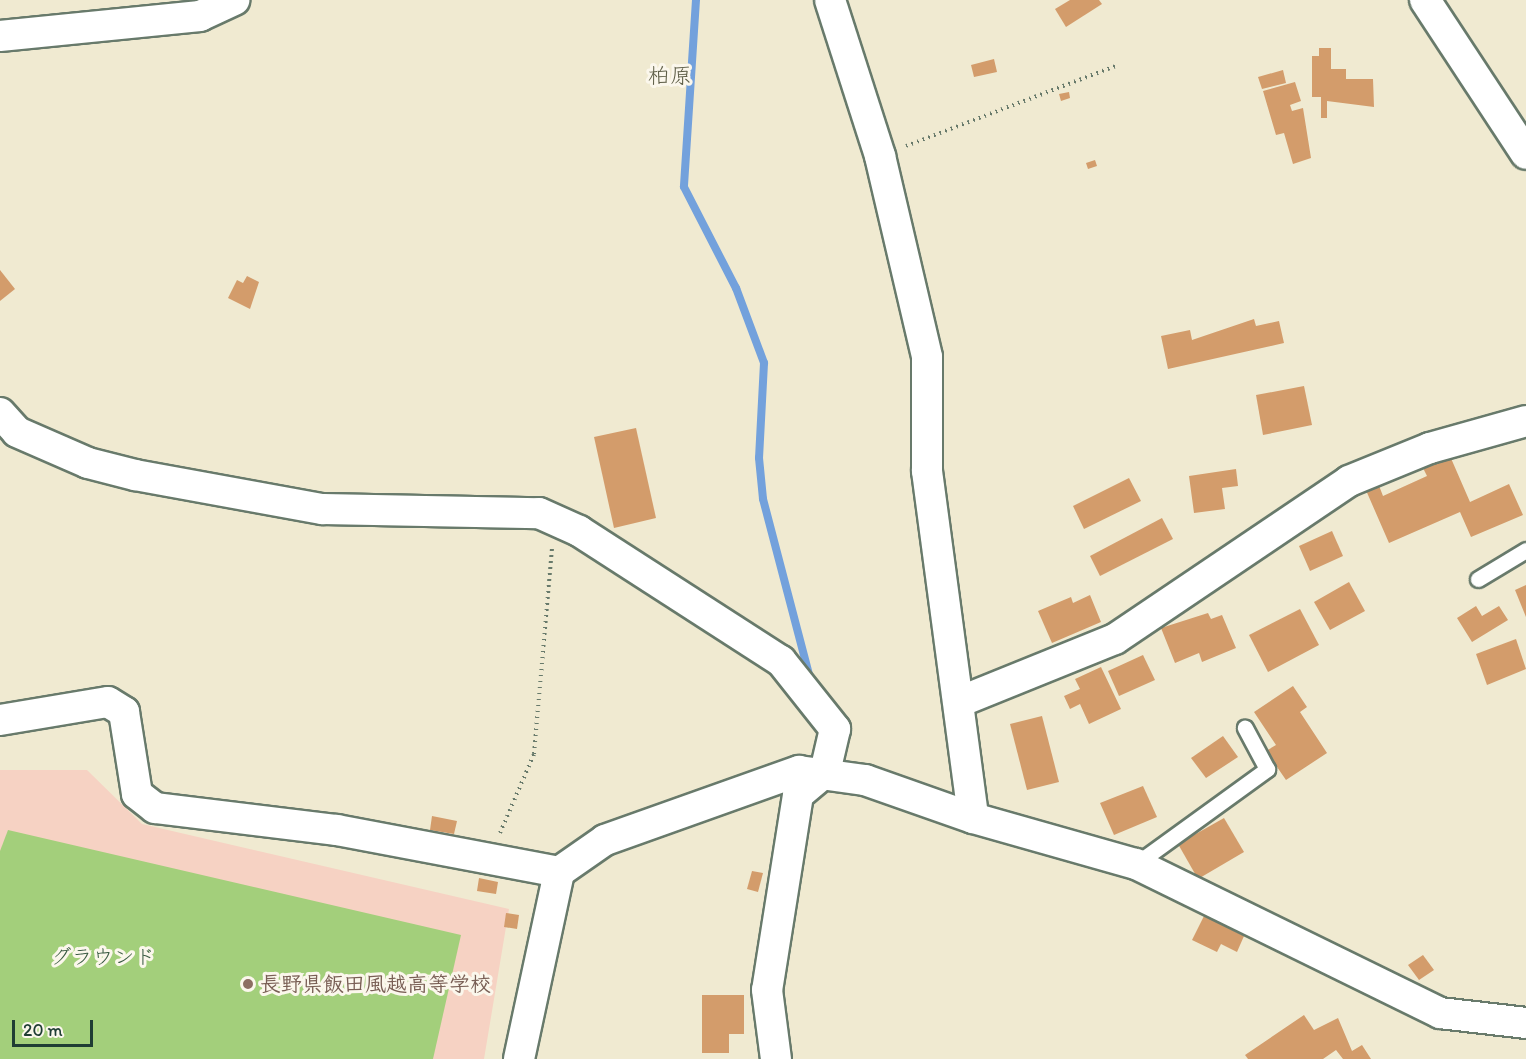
<!DOCTYPE html>
<meta charset="utf-8">
<style>
body{margin:0}
#map{position:relative;width:1526px;height:1059px;overflow:hidden;background:#f0ead1;font-family:Itim,"Klee One",sans-serif}
div>[style]{position:absolute}
.built>*{inset:0;background:#f6d2c3}
.green>*{inset:0;background:#a3cf7b}
.stream>*{height:8px;margin:-4px;padding:0 4px;transform-origin:4px;border-radius:4px;background:#73a1dc}
.building>*{inset:0;background:#d39c6b}
.path>*{height:4px;margin-top:-2px;transform-origin:0;background:repeating-linear-gradient(90deg,#687a6b 0 1.5px,transparent 0 6px)}
.roads{filter:drop-shadow(2px 0 #687a6b) drop-shadow(-2px 0 #687a6b) drop-shadow(0 2px #687a6b) drop-shadow(0 -2px #687a6b)}
.lane>*{height:15px;margin:-7.5px;padding:0 7.5px;transform-origin:7.5px;border-radius:7.5px;background:#fff}
.street>*{height:30px;margin:-15px;padding:0 15px;transform-origin:15px;border-radius:15px;background:#fff}
.dots>*{width:16px;height:16px;translate:-50% -50%;box-sizing:border-box;border:3px solid #fbf7ec;border-radius:50%}
span{translate:-50% -50%;white-space:nowrap;text-align:center;line-height:1.15;-webkit-text-stroke:6px #fbf7ec;paint-order:stroke}
.park-label{font-size:21px;color:#395a42}
.education-label{font-size:21px;color:#785e54;font-weight:700}
.left{translate:0 -50%;text-align:left}
.neighbourhood-label{font-size:22px;color:#5e5e47}
.scale{position:absolute;left:12px;top:1020px;width:81px;height:27px;box-sizing:border-box;border:3px solid #1f3d34;border-top:0;padding-left:8px;font-size:18px;line-height:21px;white-space:nowrap;color:#1f3d34;-webkit-text-stroke:4px #fbf7ec;paint-order:stroke}
</style>
<div id="map">
<div class="built">
<div style="clip-path:polygon(0 770px,87px 770px,142px 824px,509px 909px,484px 1059px,0 1059px)"></div>
</div>
<div class="green">
<div style="clip-path:polygon(8px 830px,461px 935px,433px 1059px,0 1059px,0 851px)"></div>
</div>
<div class="stream">
<div style="left:696px;top:0;width:187px;rotate:93.7deg"></div>
<div style="left:684px;top:187px;width:114px;rotate:62.8deg"></div>
<div style="left:736px;top:288px;width:80px;rotate:69.5deg"></div>
<div style="left:764px;top:363px;width:95px;rotate:93deg"></div>
<div style="left:759px;top:458px;width:41px;rotate:84.4deg"></div>
<div style="left:763px;top:499px;width:185px;rotate:75.3deg"></div>
</div>
<div class="building">
<div style="clip-path:polygon(1070px 0,1099px 0,1102px 4px,1066px 27px,1055px 9px)"></div>
<div style="clip-path:polygon(1319px 48px,1331px 48px,1331px 69px,1346px 69px,1346px 79px,1373px 79px,1374px 107px,1327px 101px,1327px 118px,1321px 118px,1321px 97px,1312px 97px,1312px 56px,1319px 56px)"></div>
<div style="clip-path:polygon(994px 59px,997px 72px,974px 77px,971px 65px)"></div>
<div style="clip-path:polygon(1283px 70px,1286px 83px,1262px 89px,1258px 77px)"></div>
<div style="clip-path:polygon(1295px 82px,1301px 101px,1290px 105px,1292px 111px,1303px 108px,1311px 158px,1293px 164px,1284px 133px,1276px 135px,1263px 91px)"></div>
<div style="clip-path:polygon(1069px 92px,1070px 98px,1061px 101px,1059px 94px)"></div>
<div style="clip-path:polygon(1095px 160px,1097px 166px,1088px 169px,1086px 163px)"></div>
<div style="clip-path:polygon(0 270px,15px 289px,0 301px)"></div>
<div style="clip-path:polygon(247px 276px,259px 282px,250px 309px,228px 298px,237px 280px,243px 283px)"></div>
<div style="clip-path:polygon(1254px 319px,1256px 326px,1279px 321px,1284px 343px,1168px 369px,1161px 336px,1190px 330px,1192px 340px)"></div>
<div style="clip-path:polygon(1304px 386px,1312px 425px,1263px 435px,1256px 395px)"></div>
<div style="clip-path:polygon(636px 428px,656px 518px,614px 528px,594px 437px)"></div>
<div style="clip-path:polygon(1450px 456px,1470px 502px,1509px 484px,1523px 515px,1471px 537px,1460px 512px,1389px 543px,1365px 488px,1378px 483px,1383px 496px,1427px 476px,1423px 468px)"></div>
<div style="clip-path:polygon(1236px 469px,1238px 486px,1222px 488px,1225px 509px,1194px 513px,1189px 476px)"></div>
<div style="clip-path:polygon(1129px 478px,1141px 501px,1084px 529px,1073px 506px)"></div>
<div style="clip-path:polygon(1162px 518px,1173px 539px,1100px 576px,1090px 556px)"></div>
<div style="clip-path:polygon(1332px 531px,1343px 556px,1310px 571px,1299px 546px)"></div>
<div style="clip-path:polygon(1349px 582px,1365px 611px,1330px 630px,1314px 602px)"></div>
<div style="clip-path:polygon(1526px 585px,1526px 617px,1515px 590px)"></div>
<div style="clip-path:polygon(1090px 595px,1101px 622px,1052px 643px,1038px 611px,1071px 597px,1073px 603px)"></div>
<div style="clip-path:polygon(1476px 606px,1482px 616px,1499px 606px,1508px 620px,1472px 642px,1457px 618px)"></div>
<div style="clip-path:polygon(1300px 609px,1319px 645px,1268px 672px,1249px 635px)"></div>
<div style="clip-path:polygon(1208px 613px,1211px 619px,1222px 615px,1236px 648px,1202px 662px,1199px 653px,1175px 663px,1161px 628px)"></div>
<div style="clip-path:polygon(1516px 639px,1526px 669px,1487px 685px,1476px 654px)"></div>
<div style="clip-path:polygon(1143px 655px,1155px 680px,1119px 696px,1108px 671px)"></div>
<div style="clip-path:polygon(1101px 667px,1121px 709px,1089px 724px,1080px 704px,1070px 709px,1064px 696px,1080px 689px,1075px 679px)"></div>
<div style="clip-path:polygon(1293px 686px,1307px 707px,1300px 712px,1327px 753px,1286px 780px,1266px 751px,1276px 745px,1254px 712px)"></div>
<div style="clip-path:polygon(1042px 716px,1059px 782px,1027px 790px,1010px 724px)"></div>
<div style="clip-path:polygon(1223px 736px,1238px 757px,1206px 778px,1191px 758px)"></div>
<div style="clip-path:polygon(1143px 786px,1157px 817px,1114px 835px,1100px 803px)"></div>
<div style="clip-path:polygon(432px 816px,457px 821px,454px 834px,430px 830px)"></div>
<div style="clip-path:polygon(1224px 818px,1244px 852px,1198px 879px,1178px 844px)"></div>
<div style="clip-path:polygon(752px 871px,763px 873px,758px 892px,747px 889px)"></div>
<div style="clip-path:polygon(479px 878px,498px 882px,496px 894px,477px 891px)"></div>
<div style="clip-path:polygon(506px 913px,519px 915px,517px 929px,504px 927px)"></div>
<div style="clip-path:polygon(1204px 916px,1244px 936px,1237px 952px,1221px 944px,1217px 952px,1192px 940px)"></div>
<div style="clip-path:polygon(1423px 955px,1434px 970px,1419px 980px,1408px 965px)"></div>
<div style="clip-path:polygon(702px 995px,744px 995px,744px 1034px,729px 1034px,729px 1053px,702px 1053px)"></div>
<div style="clip-path:polygon(1304px 1015px,1314px 1030px,1338px 1018px,1352px 1051px,1362px 1045px,1371px 1059px,1343px 1059px,1336px 1050px,1323px 1059px,1248px 1059px,1245px 1055px)"></div>
</div>
<div class="path">
<div style="left:906px;top:146px;width:224px;rotate:-20.9deg"></div>
<div style="left:500px;top:833px;width:86px;rotate:-66.7deg"></div>
<div style="left:534px;top:754px;width:207px;rotate:-85deg"></div>
</div>
<div class="roads">
<div class="lane">
<div style="left:1478px;top:579px;width:56px;rotate:-31.1deg"></div>
<div style="left:1136px;top:864px;width:162px;rotate:-35.9deg"></div>
<div style="left:1267px;top:769px;width:47px;rotate:-118.2deg"></div>
</div>
<div class="street">
<div style="left:830px;top:0;width:164px;rotate:72.2deg"></div>
<div style="left:880px;top:156px;width:206px;rotate:76.8deg"></div>
<div style="left:927px;top:357px;width:114px;rotate:90deg"></div>
<div style="left:927px;top:471px;width:350px;rotate:82.4deg"></div>
<div style="left:1425px;top:0;width:184px;rotate:56.7deg"></div>
<div style="left:0;top:36px;width:201px;rotate:-5.7deg"></div>
<div style="left:200px;top:16px;width:38px;rotate:-25deg"></div>
<div style="left:0;top:413px;width:25px;rotate:48deg"></div>
<div style="left:17px;top:432px;width:77px;rotate:23.6deg"></div>
<div style="left:88px;top:463px;width:49px;rotate:14.3deg"></div>
<div style="left:135px;top:475px;width:191px;rotate:10.3deg"></div>
<div style="left:323px;top:509px;width:216px;rotate:1.1deg"></div>
<div style="left:539px;top:513px;width:44px;rotate:24.2deg"></div>
<div style="left:579px;top:531px;width:240px;rotate:32.8deg"></div>
<div style="left:781px;top:661px;width:87px;rotate:51.5deg"></div>
<div style="left:835px;top:729px;width:44px;rotate:103.1deg"></div>
<div style="left:825px;top:772px;width:35px;rotate:140deg"></div>
<div style="left:798px;top:795px;width:197px;rotate:99deg"></div>
<div style="left:767px;top:990px;width:70px;rotate:82.6deg"></div>
<div style="left:959px;top:702px;width:168px;rotate:-22deg"></div>
<div style="left:1115px;top:639px;width:282px;rotate:-34deg"></div>
<div style="left:1349px;top:481px;width:87px;rotate:-22.2deg"></div>
<div style="left:1430px;top:448px;width:100px;rotate:-15.7deg"></div>
<div style="left:0;top:720px;width:109px;rotate:-9.5deg"></div>
<div style="left:108px;top:702px;width:19px;rotate:32deg"></div>
<div style="left:124px;top:712px;width:83px;rotate:81deg"></div>
<div style="left:137px;top:794px;width:23px;rotate:38deg"></div>
<div style="left:155px;top:808px;width:183px;rotate:6.9deg"></div>
<div style="left:337px;top:830px;width:226px;rotate:10.7deg"></div>
<div style="left:519px;top:1059px;width:191px;rotate:-77.9deg"></div>
<div style="left:559px;top:872px;width:56px;rotate:-34.8deg"></div>
<div style="left:605px;top:840px;width:206px;rotate:-19.6deg"></div>
<div style="left:799px;top:771px;width:67px;rotate:7.8deg"></div>
<div style="left:865px;top:780px;width:114px;rotate:19.4deg"></div>
<div style="left:973px;top:818px;width:169px;rotate:15.8deg"></div>
<div style="left:1136px;top:864px;width:339px;rotate:26.1deg"></div>
<div style="left:1440px;top:1013px;width:87px;rotate:6.6deg"></div>
</div>
</div>
<div class="dots">
<div style="left:248px;top:984px;background:#8d6e63"></div>
</div>
<div class="park-label">
<span style="left:103px;top:957px">グラウンド</span>
</div>
<div class="education-label">
<span class="left" style="left:260px;top:984px">長野県飯田風越高等学校</span>
</div>
<div class="neighbourhood-label">
<span style="left:670px;top:76px">柏原</span>
</div>
<div class="scale">20 m</div>
</div>
